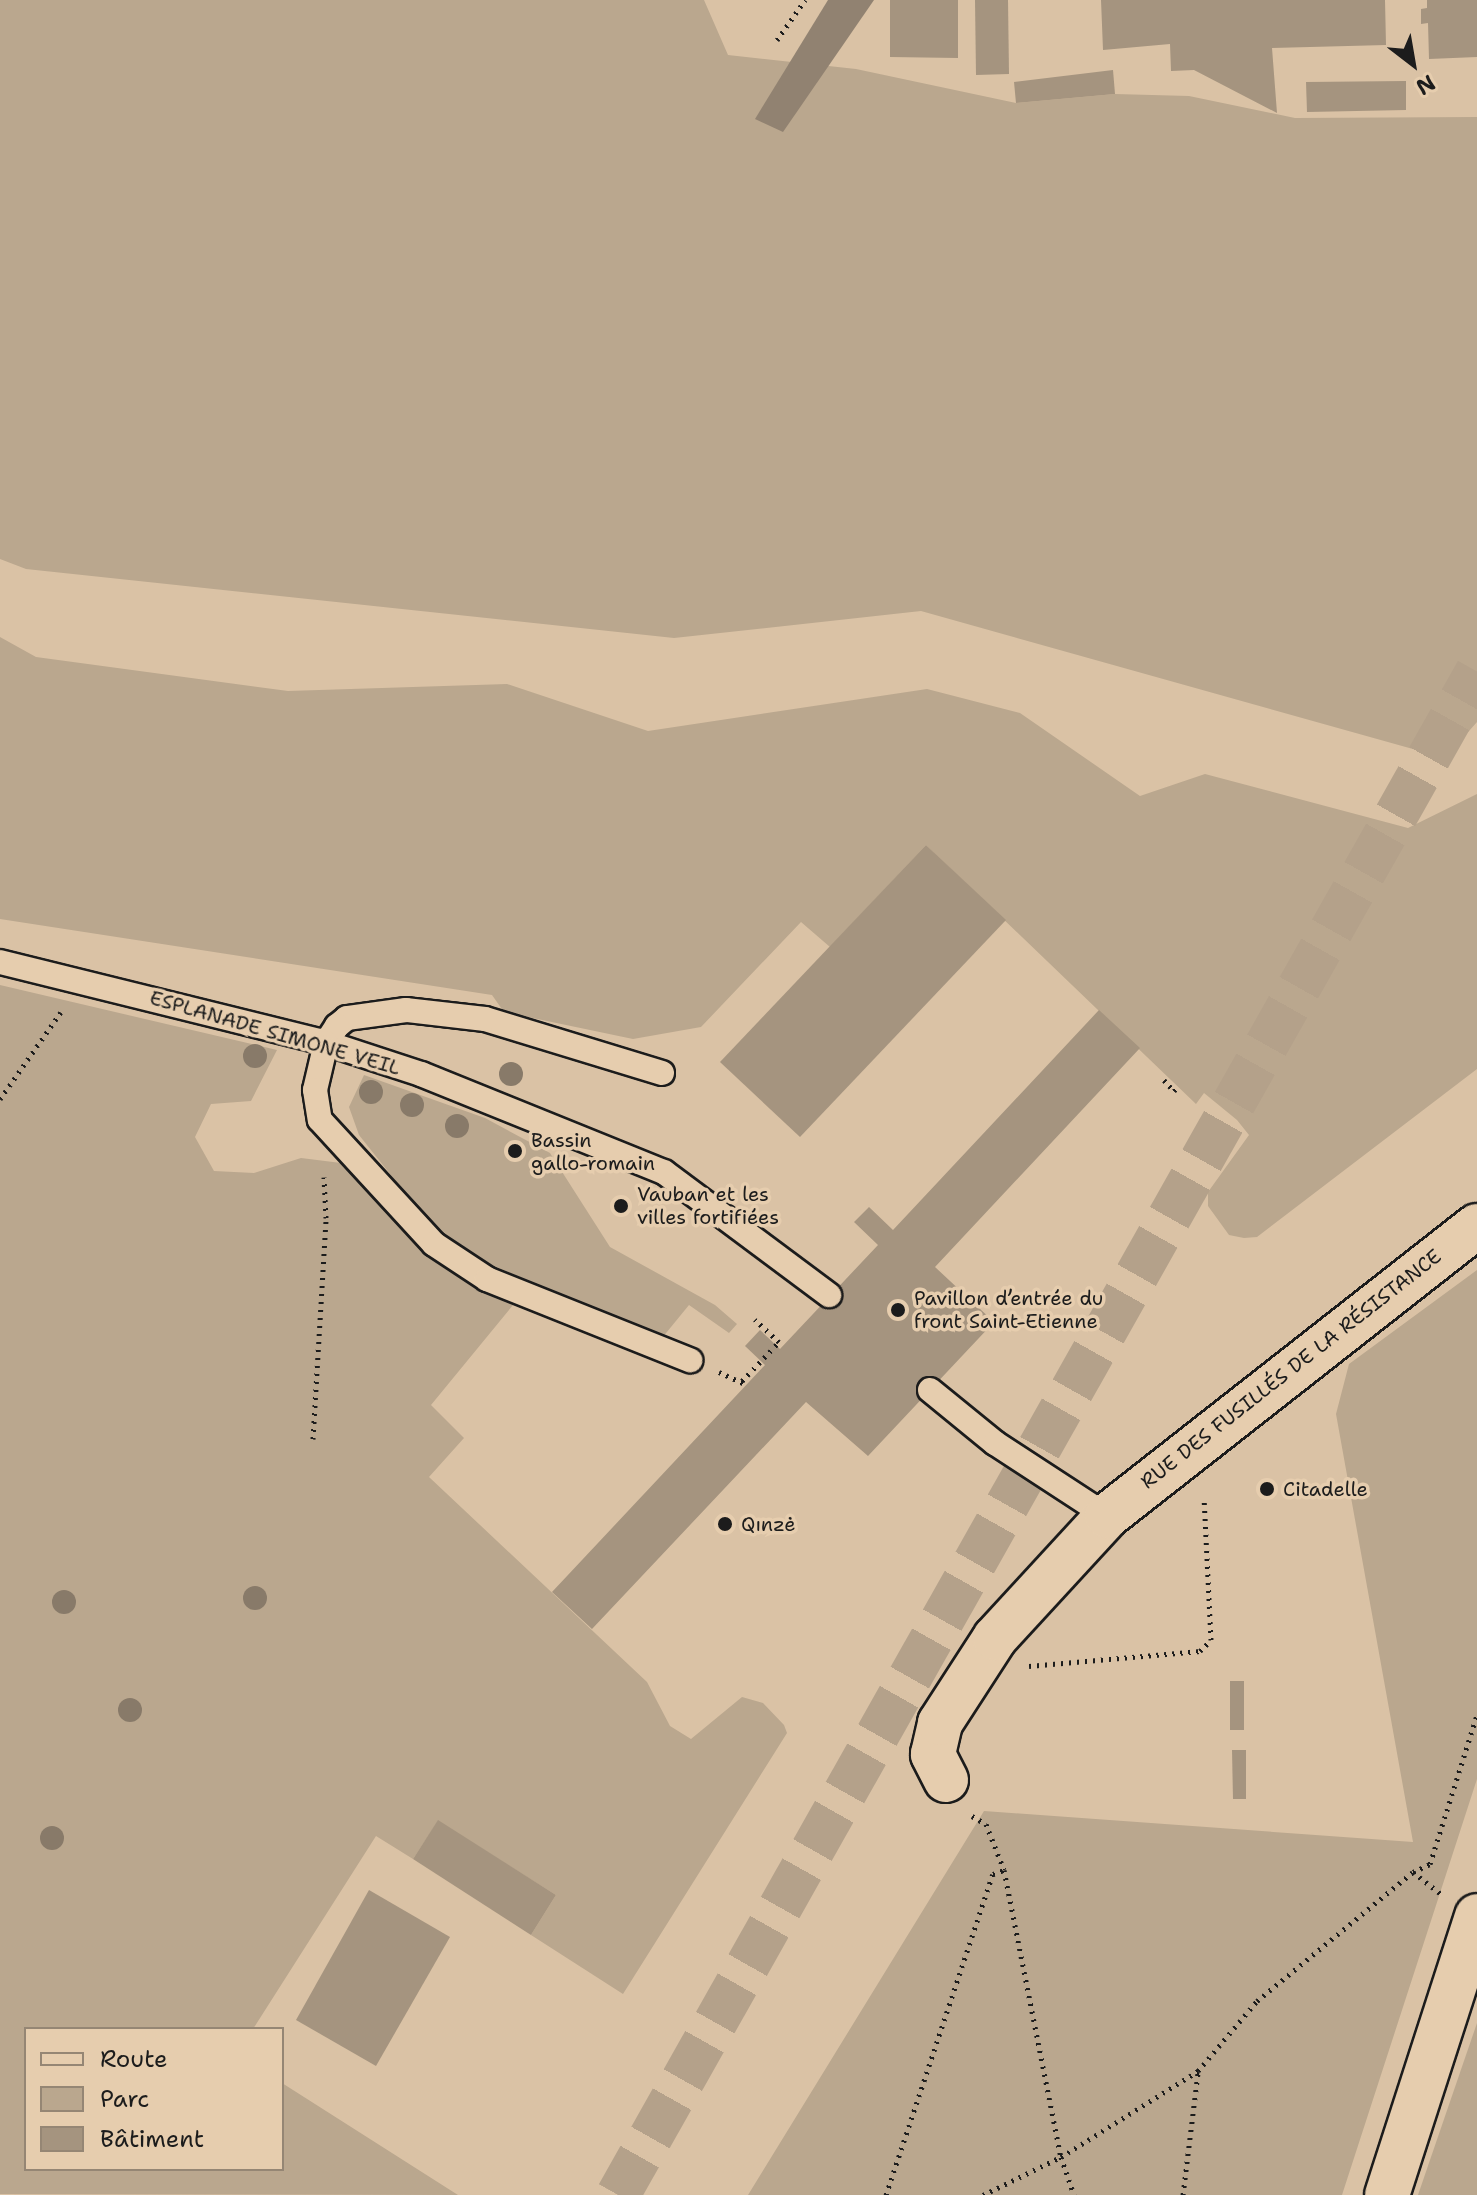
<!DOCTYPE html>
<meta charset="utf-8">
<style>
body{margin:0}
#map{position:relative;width:1477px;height:2195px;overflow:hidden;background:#dac2a5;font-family:"Shantell Sans",sans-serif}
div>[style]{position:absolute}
.green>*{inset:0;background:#baa78e}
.water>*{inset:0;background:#918271}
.building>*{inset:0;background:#a5947f}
.secondary-tunnel>*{height:44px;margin-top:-22px;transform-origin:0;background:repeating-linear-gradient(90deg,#b4a18a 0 44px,transparent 0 66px)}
.path>*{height:5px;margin-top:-2.5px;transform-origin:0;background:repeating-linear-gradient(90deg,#1c1c1c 0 2px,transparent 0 8px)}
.roads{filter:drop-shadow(2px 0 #1c1c1c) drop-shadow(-2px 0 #1c1c1c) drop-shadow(0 2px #1c1c1c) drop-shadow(0 -2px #1c1c1c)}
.lane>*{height:24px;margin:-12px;padding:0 12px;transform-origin:12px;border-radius:12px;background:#e6cdae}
.street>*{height:44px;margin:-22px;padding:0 22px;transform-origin:22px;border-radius:22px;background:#e6cdae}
.trees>*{width:24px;height:24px;margin:-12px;border-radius:50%;background:#887a69}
.dots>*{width:22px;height:22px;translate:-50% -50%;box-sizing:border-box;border:4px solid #e6cdae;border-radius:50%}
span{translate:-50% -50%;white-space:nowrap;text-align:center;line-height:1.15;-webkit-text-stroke:7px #e6cdae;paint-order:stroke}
.street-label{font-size:20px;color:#1c1c1c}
.poi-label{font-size:20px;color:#1c1c1c}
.left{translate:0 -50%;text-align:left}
.legend{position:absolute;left:24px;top:2027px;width:260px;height:144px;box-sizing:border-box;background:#e6cdae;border:2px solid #958674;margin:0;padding:10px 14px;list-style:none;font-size:24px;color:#1c1c1c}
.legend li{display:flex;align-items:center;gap:16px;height:40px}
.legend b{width:40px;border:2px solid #958674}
.north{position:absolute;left:1373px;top:24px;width:80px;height:80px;-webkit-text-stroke:6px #e6cdae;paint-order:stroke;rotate:149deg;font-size:22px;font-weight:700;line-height:32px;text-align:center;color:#1c1c1c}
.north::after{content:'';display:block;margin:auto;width:28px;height:36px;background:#1c1c1c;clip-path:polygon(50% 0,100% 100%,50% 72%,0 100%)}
</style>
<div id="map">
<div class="green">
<div style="clip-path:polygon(0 0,704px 0,728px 55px,856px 69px,1016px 103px,1115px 94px,1189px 96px,1295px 118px,1477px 117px,1477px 722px,1445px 758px,921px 611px,674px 638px,26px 569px,0 559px)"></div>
<div style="clip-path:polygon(0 637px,36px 657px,288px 691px,507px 684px,648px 731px,927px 689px,1020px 713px,1140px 796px,1205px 774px,1408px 828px,1477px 794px,1477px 1069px,1257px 1237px,1244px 1238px,1229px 1235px,1208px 1206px,1208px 1192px,1249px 1135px,1237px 1120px,1204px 1093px,1196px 1104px,926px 845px,830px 947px,801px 922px,701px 1027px,633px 1039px,504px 1012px,492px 995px,0 919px)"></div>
<div style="clip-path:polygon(0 985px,277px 1050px,251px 1101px,211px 1104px,195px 1137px,214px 1171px,254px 1173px,301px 1158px,341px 1163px,433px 1259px,513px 1305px,431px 1405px,464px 1438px,429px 1477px,647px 1682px,670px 1726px,691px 1739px,742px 1697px,763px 1703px,784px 1725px,787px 1733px,623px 1994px,531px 1935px,556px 1895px,438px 1821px,413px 1859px,376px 1836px,253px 2029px,26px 2029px,26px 2169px,282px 2169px,282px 2083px,458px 2195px,0 2194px)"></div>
<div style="clip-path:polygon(364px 1075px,485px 1118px,550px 1153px,610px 1247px,715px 1305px,737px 1324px,729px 1333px,689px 1305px,662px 1338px,471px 1256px,425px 1218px,359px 1135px,349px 1107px)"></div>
<div style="clip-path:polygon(1477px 1270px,1477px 1779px,1342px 2195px,748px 2195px,984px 1811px,1413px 1842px,1336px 1414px,1349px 1364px)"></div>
<div style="clip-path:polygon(1477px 2023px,1477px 2195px,1418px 2195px)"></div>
</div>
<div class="water">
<div style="clip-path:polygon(828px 0,874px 0,783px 132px,755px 119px)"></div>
</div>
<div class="building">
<div style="clip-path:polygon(890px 0,958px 0,958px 58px,890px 57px)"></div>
<div style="clip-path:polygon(975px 0,1008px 0,1009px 74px,976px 75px)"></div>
<div style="clip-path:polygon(1101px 0,1385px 0,1386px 45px,1272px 48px,1277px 113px,1194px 70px,1171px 71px,1170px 44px,1103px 50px)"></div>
<div style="clip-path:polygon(1427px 0,1477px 0,1477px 57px,1429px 59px,1428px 23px,1421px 24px,1421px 9px,1427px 8px)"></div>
<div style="clip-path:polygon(1113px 70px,1115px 94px,1016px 103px,1014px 82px)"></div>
<div style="clip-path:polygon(1406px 81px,1406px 110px,1307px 112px,1306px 82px)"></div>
<div style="clip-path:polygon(926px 845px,1006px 920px,800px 1137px,720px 1062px)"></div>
<div style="clip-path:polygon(1099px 1010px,1140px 1048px,935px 1267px,994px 1322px,868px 1456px,806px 1402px,592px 1629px,552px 1592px,765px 1365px,745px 1346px,760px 1330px,780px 1349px,878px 1245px,854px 1222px,869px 1207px,893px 1230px)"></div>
<div style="clip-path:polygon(1230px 1681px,1244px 1681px,1244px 1730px,1230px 1730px)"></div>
<div style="clip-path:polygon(1232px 1750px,1246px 1750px,1246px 1799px,1233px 1799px)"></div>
<div style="clip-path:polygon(438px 1820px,556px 1895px,531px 1935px,413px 1859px)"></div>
<div style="clip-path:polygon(369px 1890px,450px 1937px,376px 2066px,296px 2020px)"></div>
</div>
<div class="secondary-tunnel">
<div style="left:618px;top:2195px;width:1749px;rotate:-60.58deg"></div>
</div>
<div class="path">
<div style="left:777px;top:40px;width:49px;rotate:-55deg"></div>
<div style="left:1164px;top:1080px;width:15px;rotate:48deg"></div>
<div style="left:1174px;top:1091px;width:6px;rotate:-51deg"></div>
<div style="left:0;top:1099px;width:106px;rotate:-55deg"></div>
<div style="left:719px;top:1372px;width:31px;rotate:25deg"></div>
<div style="left:742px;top:1381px;width:54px;rotate:-46.5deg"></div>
<div style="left:779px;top:1342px;width:33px;rotate:-137deg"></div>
<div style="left:313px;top:1439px;width:221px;rotate:-86.6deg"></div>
<div style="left:326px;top:1218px;width:41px;rotate:-92.8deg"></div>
<div style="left:1029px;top:1666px;width:172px;rotate:-5deg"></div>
<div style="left:1200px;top:1651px;width:16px;rotate:-45deg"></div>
<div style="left:1211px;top:1640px;width:142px;rotate:-92.8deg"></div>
<div style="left:972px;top:1816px;width:16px;rotate:30deg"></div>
<div style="left:986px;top:1824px;width:49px;rotate:68.6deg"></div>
<div style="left:1004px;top:1870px;width:293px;rotate:78.8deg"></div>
<div style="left:1061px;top:2157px;width:40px;rotate:71.1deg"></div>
<div style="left:1413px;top:1872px;width:19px;rotate:-25deg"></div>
<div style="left:1430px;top:1864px;width:156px;rotate:-72.5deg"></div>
<div style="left:886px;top:2195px;width:338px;rotate:-71.6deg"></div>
<div style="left:993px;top:1874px;width:12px;rotate:-20deg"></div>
<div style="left:983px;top:2195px;width:87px;rotate:-26deg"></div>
<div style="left:1061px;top:2157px;width:162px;rotate:-32.1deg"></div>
<div style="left:1198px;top:2071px;width:92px;rotate:-49.9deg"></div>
<div style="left:1257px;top:2001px;width:202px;rotate:-39.6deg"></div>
<div style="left:1413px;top:1872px;width:36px;rotate:38deg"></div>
<div style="left:1183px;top:2195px;width:124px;rotate:-83deg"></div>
</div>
<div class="roads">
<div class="lane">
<div style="left:0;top:962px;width:330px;rotate:13.9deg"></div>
<div style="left:320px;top:1041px;width:106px;rotate:18.1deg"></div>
<div style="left:421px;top:1074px;width:262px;rotate:22deg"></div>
<div style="left:664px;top:1172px;width:206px;rotate:36.7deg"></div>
<div style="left:662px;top:1073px;width:185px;rotate:-163deg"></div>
<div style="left:485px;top:1019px;width:80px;rotate:-173.5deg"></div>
<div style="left:406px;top:1010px;width:60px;rotate:172.3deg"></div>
<div style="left:347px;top:1018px;width:13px;rotate:141deg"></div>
<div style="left:337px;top:1026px;width:20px;rotate:123deg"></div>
<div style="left:326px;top:1043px;width:48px;rotate:103.2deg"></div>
<div style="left:315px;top:1090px;width:30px;rotate:81deg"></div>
<div style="left:320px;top:1120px;width:168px;rotate:47.4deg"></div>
<div style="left:434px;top:1244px;width:64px;rotate:33.4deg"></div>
<div style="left:487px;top:1279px;width:219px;rotate:21.8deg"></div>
<div style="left:930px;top:1390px;width:84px;rotate:39.2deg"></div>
<div style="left:995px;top:1443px;width:134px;rotate:33.1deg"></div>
</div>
<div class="street">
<div style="left:946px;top:1780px;width:29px;rotate:-117deg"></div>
<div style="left:933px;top:1754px;width:32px;rotate:-77deg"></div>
<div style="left:940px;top:1723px;width:101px;rotate:-57.1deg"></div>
<div style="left:995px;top:1638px;width:166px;rotate:-47.4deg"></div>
<div style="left:1107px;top:1516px;width:470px;rotate:-38.1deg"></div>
<div style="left:1387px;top:2195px;width:293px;rotate:-72.1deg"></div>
</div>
</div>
<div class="trees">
<div style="left:255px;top:1056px"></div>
<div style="left:511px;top:1074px"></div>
<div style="left:371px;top:1092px"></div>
<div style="left:412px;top:1105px"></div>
<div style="left:457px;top:1126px"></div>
<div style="left:255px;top:1598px"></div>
<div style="left:64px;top:1602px"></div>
<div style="left:130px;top:1710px"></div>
<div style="left:52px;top:1838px"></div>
</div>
<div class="dots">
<div style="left:515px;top:1151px;background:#1c1c1c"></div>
<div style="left:621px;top:1206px;background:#1c1c1c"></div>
<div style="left:898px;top:1310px;background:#1c1c1c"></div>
<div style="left:1267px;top:1489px;background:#1c1c1c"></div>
<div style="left:725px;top:1524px;background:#1c1c1c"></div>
</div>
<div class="street-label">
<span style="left:275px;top:1033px;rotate:16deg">ESPLANADE SIMONE VEIL</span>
<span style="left:1291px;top:1369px;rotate:-38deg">RUE DES FUSILLÉS DE LA RÉSISTANCE</span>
</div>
<div class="poi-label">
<span class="left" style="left:531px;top:1152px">Bassin<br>gallo-romain</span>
<span class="left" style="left:637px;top:1206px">Vauban et les<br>villes fortifiées</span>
<span class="left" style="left:914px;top:1310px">Pavillon d’entrée du<br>front Saint-Etienne</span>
<span class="left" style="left:1283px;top:1489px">Citadelle</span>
<span class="left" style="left:741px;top:1524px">Qınzė</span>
</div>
<ul class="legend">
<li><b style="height:10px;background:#e6cdae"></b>Route</li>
<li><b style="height:22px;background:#baa78e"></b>Parc</li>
<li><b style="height:22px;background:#a5947f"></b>Bâtiment</li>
</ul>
<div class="north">N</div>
</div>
